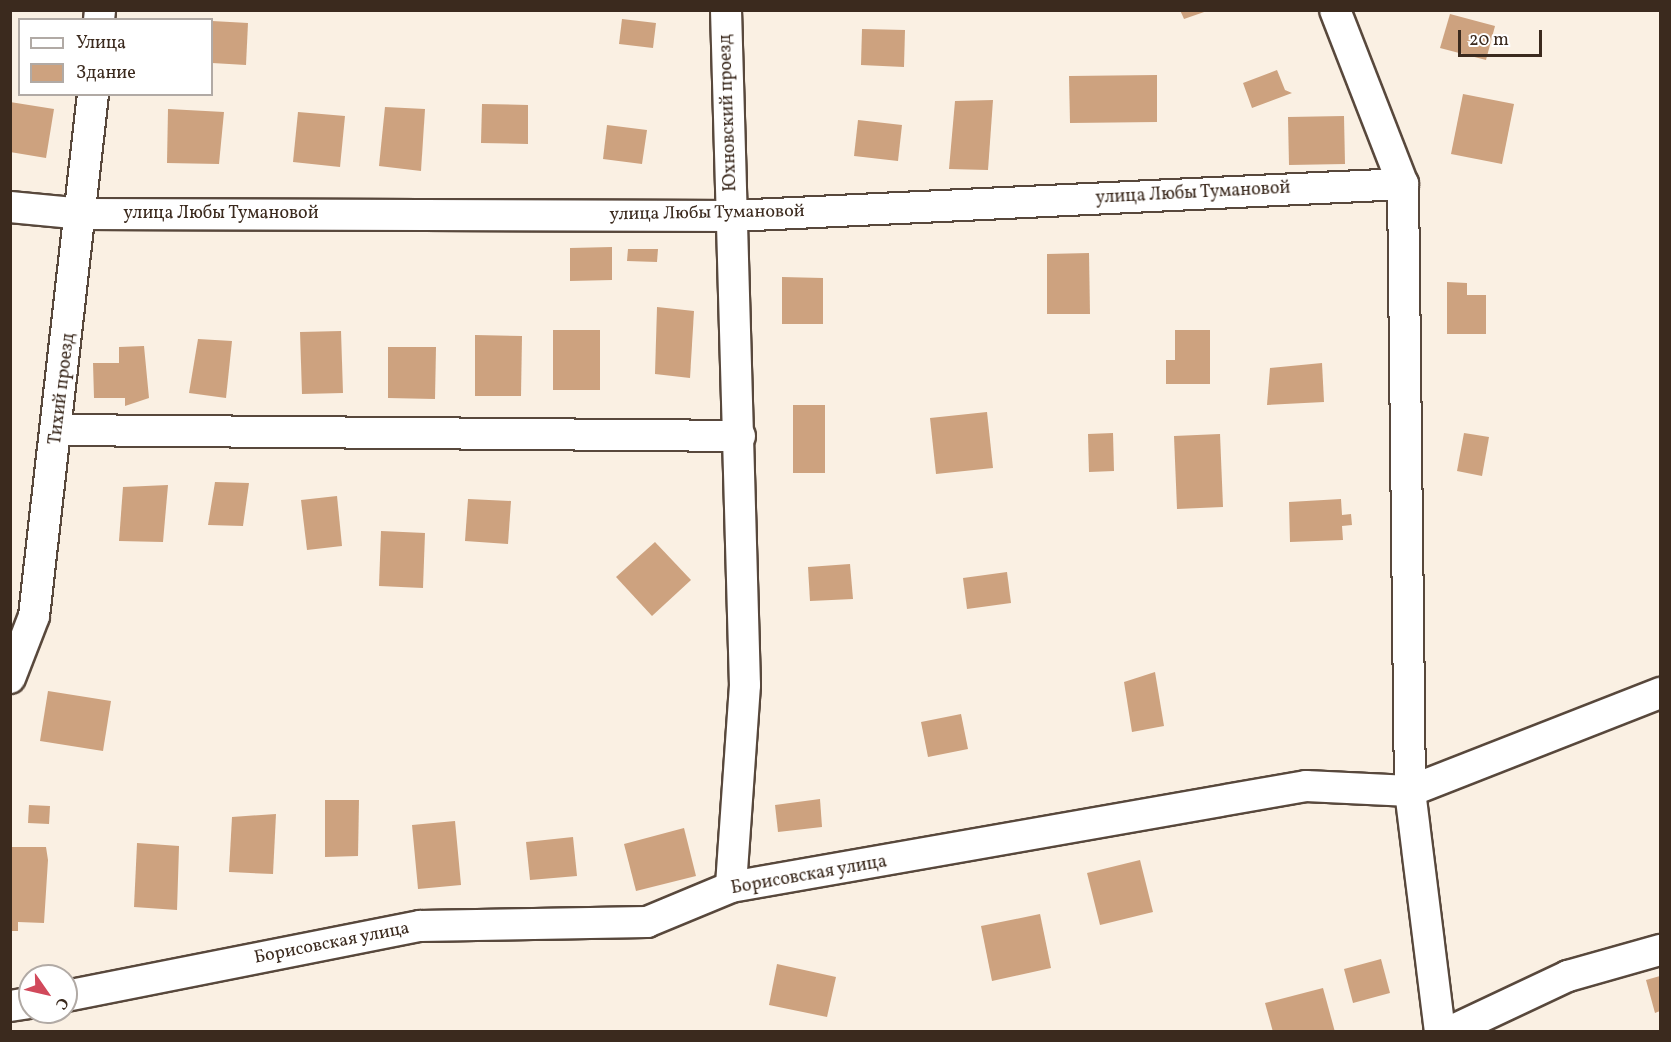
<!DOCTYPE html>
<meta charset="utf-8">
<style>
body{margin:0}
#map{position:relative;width:1671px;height:1042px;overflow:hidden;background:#faf0e3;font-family:Vollkorn,serif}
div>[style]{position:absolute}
.building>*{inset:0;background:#cda27f}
.roads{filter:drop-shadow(2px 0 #58483c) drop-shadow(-2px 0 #58483c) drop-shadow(0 2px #58483c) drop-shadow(0 -2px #58483c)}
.minor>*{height:30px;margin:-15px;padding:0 15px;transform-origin:15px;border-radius:15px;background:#fff}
span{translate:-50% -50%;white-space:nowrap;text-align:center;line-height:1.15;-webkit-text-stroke:4.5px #fff;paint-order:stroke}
.street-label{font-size:18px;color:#3b2a1e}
.frame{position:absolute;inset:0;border:12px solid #3b2a1e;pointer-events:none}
.legend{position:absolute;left:18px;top:18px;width:195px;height:78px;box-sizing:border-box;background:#fff;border:2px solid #b1aaa5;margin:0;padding:8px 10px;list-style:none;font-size:18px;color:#3b2a1e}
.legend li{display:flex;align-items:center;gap:12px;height:30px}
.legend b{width:30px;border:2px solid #b1aaa5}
.north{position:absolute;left:18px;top:964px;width:60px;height:60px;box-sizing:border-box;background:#fff;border:2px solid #b1aaa5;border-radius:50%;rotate:124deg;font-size:16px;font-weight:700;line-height:24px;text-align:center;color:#3b2a1e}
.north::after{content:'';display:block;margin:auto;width:21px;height:27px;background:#d1495b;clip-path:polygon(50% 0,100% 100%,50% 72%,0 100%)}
.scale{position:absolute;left:1458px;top:30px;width:84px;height:27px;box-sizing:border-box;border:3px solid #3b2a1e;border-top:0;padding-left:8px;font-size:18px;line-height:21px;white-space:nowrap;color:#3b2a1e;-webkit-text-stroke:4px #fff;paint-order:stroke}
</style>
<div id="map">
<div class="building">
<div style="clip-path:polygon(1180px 10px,1207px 10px,1207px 11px,1184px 19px)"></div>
<div style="clip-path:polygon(1450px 14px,1495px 26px,1486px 60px,1440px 48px)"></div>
<div style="clip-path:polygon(622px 19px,656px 23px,653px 48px,619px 44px)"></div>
<div style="clip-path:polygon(212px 21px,248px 23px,246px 65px,212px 63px)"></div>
<div style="clip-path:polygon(862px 29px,905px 30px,904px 67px,861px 65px)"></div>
<div style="clip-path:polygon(1277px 70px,1285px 90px,1292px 93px,1252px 108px,1243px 83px)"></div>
<div style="clip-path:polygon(1157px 75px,1157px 122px,1070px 123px,1069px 76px)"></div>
<div style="clip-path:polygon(1463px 94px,1514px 104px,1502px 164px,1451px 154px)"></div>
<div style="clip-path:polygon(993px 100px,988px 170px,949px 169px,955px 101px)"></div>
<div style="clip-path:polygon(10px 102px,54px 109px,46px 158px,10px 152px)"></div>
<div style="clip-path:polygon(482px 104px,528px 105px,528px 144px,481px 143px)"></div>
<div style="clip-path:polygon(385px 107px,425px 109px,421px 171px,379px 166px)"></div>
<div style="clip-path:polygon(168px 109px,224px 112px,219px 164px,167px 163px)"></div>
<div style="clip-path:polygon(298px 112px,345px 116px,340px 167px,293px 162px)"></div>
<div style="clip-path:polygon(1344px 116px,1345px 164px,1289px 165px,1288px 117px)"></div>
<div style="clip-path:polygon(858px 120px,902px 125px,898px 161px,854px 156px)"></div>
<div style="clip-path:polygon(607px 125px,647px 130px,642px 164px,603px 159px)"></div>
<div style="clip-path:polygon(612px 247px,612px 280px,570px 281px,570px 248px)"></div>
<div style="clip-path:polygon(628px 249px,658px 249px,657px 262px,627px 261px)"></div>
<div style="clip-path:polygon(1089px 253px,1090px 314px,1047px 314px,1047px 254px)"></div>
<div style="clip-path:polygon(782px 277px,823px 278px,823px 324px,782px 324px)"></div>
<div style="clip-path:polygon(1447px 282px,1467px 283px,1467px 295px,1486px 295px,1486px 334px,1447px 334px)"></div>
<div style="clip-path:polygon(657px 307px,694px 311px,690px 378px,655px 374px)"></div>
<div style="clip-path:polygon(553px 330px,600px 330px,600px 390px,553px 390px)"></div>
<div style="clip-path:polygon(1175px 330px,1210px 330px,1210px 384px,1166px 384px,1166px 360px,1175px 360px)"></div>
<div style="clip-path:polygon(341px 331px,343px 393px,302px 394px,300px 332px)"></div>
<div style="clip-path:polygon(475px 335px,522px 336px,521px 396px,475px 396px)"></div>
<div style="clip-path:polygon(198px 339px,232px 341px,226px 398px,189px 393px)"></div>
<div style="clip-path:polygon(144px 346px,149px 398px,125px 406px,125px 398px,94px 398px,93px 363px,119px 363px,119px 347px)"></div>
<div style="clip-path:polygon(388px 347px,436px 347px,435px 399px,388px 398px)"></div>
<div style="clip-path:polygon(1322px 363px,1324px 402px,1267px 405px,1270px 368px)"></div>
<div style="clip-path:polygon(793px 405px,825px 405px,825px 473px,793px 473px)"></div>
<div style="clip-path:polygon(987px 412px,993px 468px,936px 474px,930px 418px)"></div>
<div style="clip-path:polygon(1113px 433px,1114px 471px,1089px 472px,1088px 434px)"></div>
<div style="clip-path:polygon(1464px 433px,1489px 437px,1482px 476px,1457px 471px)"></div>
<div style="clip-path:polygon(1220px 434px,1223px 507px,1177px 509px,1174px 436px)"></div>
<div style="clip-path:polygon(215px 482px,249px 483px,243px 526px,208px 525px)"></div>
<div style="clip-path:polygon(168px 485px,163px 542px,119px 541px,123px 487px)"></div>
<div style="clip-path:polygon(337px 496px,342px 546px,307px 550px,301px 500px)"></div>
<div style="clip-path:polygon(468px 499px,511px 501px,508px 544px,465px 541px)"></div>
<div style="clip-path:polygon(1341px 499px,1342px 515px,1351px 514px,1352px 525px,1342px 526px,1343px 540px,1290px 542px,1289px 502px)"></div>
<div style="clip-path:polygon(381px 531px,425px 533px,423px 588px,379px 586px)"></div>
<div style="clip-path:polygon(655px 542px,691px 580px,652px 616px,616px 577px)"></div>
<div style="clip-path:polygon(850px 564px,853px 599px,810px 601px,808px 567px)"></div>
<div style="clip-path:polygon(1007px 572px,1011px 603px,967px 609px,963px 578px)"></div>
<div style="clip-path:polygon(1155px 672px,1164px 726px,1132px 732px,1124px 682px)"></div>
<div style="clip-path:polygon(48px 691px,111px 701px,103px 751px,40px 741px)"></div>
<div style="clip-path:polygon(961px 714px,968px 749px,928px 757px,921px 722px)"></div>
<div style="clip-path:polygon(820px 799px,822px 827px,778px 832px,775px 805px)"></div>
<div style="clip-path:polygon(325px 800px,359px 800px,358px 856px,325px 857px)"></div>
<div style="clip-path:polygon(29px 805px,50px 806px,49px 824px,28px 823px)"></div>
<div style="clip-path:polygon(276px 814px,273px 874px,229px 872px,232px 817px)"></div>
<div style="clip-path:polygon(455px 821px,461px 885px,418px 889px,412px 825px)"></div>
<div style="clip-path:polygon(684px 828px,696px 876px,636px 891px,624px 844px)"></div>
<div style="clip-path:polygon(573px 837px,577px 876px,530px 880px,526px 842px)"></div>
<div style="clip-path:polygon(137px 843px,179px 846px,177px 910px,134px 907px)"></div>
<div style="clip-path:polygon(10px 847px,46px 847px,48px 860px,44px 923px,18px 922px,18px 931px,10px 931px)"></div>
<div style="clip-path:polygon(1140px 860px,1153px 912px,1100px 925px,1087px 873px)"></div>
<div style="clip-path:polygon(1040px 914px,1051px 968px,992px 981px,981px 926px)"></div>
<div style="clip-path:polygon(1381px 959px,1390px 993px,1353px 1003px,1344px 969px)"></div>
<div style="clip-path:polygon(777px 964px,836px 977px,827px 1017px,769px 1005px)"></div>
<div style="clip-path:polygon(1660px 976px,1660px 1011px,1655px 1013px,1646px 980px)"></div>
<div style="clip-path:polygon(1323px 988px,1335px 1032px,1273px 1032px,1265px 1003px)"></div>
</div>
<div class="roads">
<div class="minor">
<div style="left:726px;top:10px;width:675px;rotate:88.39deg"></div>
<div style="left:745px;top:685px;width:202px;rotate:94deg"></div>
<div style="left:1335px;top:10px;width:187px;rotate:68.7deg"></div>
<div style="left:1403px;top:184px;width:607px;rotate:89.34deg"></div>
<div style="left:1410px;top:791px;width:243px;rotate:82.9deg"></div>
<div style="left:99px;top:20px;width:10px;rotate:-84deg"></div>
<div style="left:10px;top:207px;width:74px;rotate:5.4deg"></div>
<div style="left:84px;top:214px;width:648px;rotate:0.18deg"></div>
<div style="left:732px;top:216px;width:672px;rotate:-2.73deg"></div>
<div style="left:58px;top:430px;width:682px;rotate:0.5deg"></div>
<div style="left:10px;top:678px;width:66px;rotate:-68.8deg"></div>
<div style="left:34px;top:616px;width:525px;rotate:-83.55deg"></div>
<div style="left:66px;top:996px;width:361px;rotate:-11.2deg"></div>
<div style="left:420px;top:926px;width:227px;rotate:-1deg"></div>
<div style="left:647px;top:922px;width:91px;rotate:-22.6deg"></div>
<div style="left:731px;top:887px;width:584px;rotate:-9.96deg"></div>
<div style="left:1306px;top:786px;width:104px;rotate:2.8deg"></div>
<div style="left:1410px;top:791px;width:269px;rotate:-21.4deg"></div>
<div style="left:10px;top:1006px;width:20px;rotate:-9deg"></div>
<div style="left:1449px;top:1032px;width:132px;rotate:-25.2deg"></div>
<div style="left:1568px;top:976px;width:96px;rotate:-15.8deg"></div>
</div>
</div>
<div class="street-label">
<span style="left:729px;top:113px;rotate:-92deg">Юхновский проезд</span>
<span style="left:1193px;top:194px;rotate:-3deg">улица Любы Тумановой</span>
<span style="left:221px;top:214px">улица Любы Тумановой</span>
<span style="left:707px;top:214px;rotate:-1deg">улица Любы Тумановой</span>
<span style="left:63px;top:389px;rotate:-83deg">Тихий проезд</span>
<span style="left:809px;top:876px;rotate:-10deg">Борисовская улица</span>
<span style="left:332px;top:944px;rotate:-11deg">Борисовская улица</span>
</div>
<div class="frame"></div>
<ul class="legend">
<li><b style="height:8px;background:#fff"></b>Улица</li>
<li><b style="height:16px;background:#cda27f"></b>Здание</li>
</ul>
<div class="north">С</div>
<div class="scale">20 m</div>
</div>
